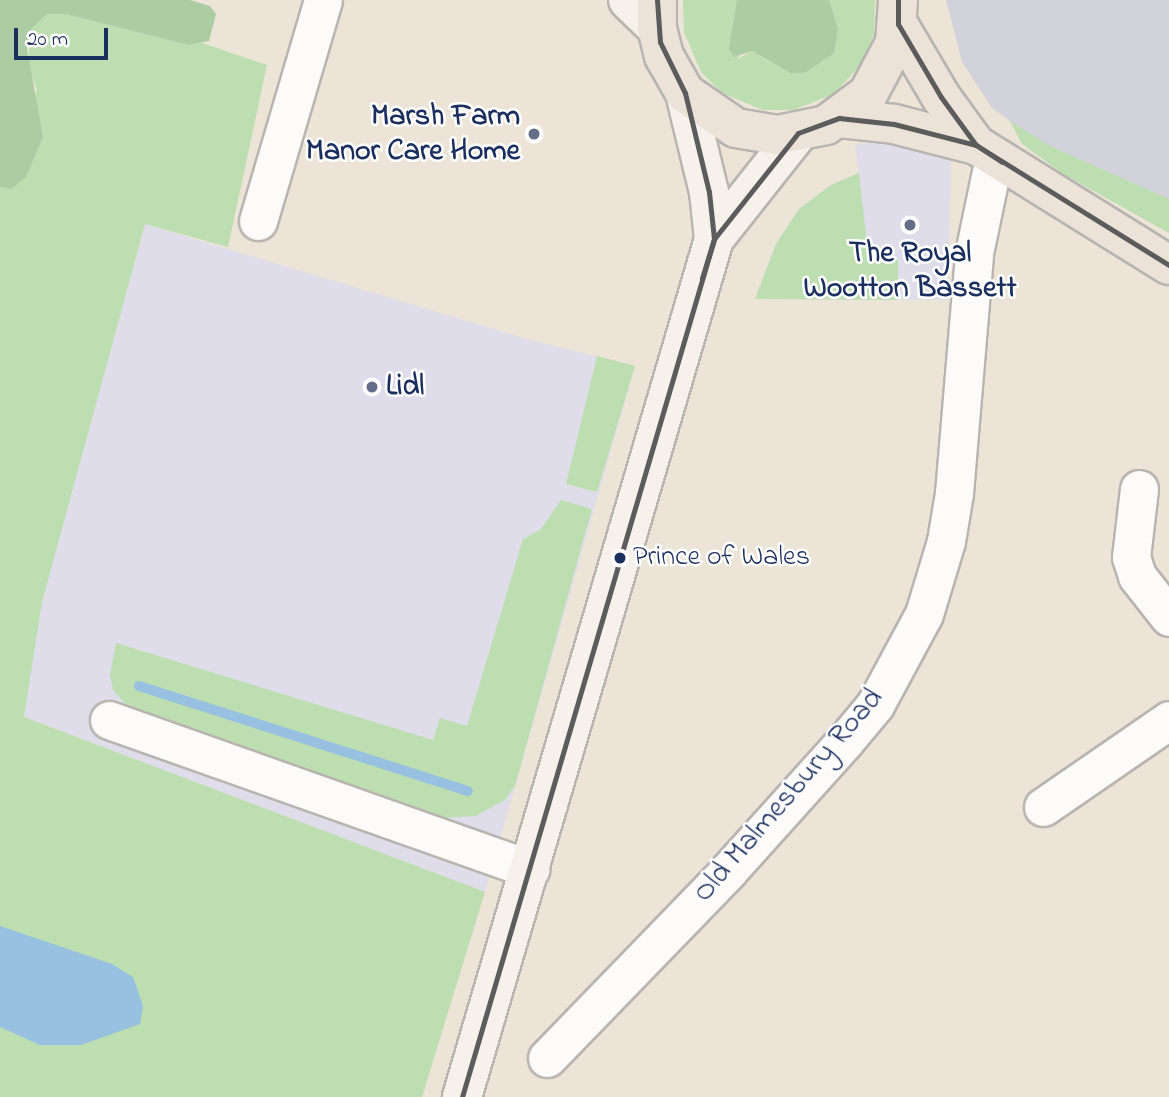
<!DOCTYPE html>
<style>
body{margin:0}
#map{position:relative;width:1169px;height:1097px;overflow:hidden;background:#ece4d6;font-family:"Indie Flower",sans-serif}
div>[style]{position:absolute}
.built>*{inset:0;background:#dfdde9}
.industrial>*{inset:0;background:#d2d2da}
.green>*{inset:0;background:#bcdeb0}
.forest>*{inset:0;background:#accca4}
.water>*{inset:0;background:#98c0e1}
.stream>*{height:10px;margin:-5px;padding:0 5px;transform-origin:5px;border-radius:5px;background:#98c0e1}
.roads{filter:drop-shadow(2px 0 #b8b4b0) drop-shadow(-2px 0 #b8b4b0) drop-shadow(0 2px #b8b4b0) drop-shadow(0 -2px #b8b4b0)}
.street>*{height:37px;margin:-18.5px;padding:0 18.5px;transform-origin:18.5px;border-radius:18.5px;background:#fcfbf9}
.secondary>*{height:38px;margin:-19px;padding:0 19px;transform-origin:19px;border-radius:19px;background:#f6f2eb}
.primary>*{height:38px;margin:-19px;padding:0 19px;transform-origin:19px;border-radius:19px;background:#ebe3d8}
.bus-1>*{height:5px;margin:-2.5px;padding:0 2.5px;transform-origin:2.5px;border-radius:2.5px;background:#5c5c5d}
.dots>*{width:19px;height:19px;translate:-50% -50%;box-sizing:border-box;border:4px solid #fff;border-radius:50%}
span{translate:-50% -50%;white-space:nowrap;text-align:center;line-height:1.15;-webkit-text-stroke:5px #fff;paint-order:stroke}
.bus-label{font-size:28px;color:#1b2f5e}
.left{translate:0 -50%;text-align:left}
.poi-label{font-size:30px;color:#1b2f5e;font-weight:700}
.right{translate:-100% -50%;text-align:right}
.street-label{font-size:30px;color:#1b2f5e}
.scale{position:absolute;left:14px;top:28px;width:94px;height:32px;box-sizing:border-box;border:4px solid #1b2f5e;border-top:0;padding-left:9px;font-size:21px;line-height:24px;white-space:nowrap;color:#1b2f5e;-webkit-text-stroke:5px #fff;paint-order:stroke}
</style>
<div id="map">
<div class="built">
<div style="clip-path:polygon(889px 139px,946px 154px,951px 161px,948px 300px,755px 299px,776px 244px,799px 209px,831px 185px,859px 173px,855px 145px)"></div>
<div style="clip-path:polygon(145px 224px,530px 340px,635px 366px,485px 892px,24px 717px,41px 602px)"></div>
</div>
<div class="industrial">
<div style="clip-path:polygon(946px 0,1169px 0,1169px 203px,1050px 150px,992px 108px,962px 62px)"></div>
</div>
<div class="green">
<div style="clip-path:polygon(683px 0,737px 0,739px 59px,751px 51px,790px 73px,804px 73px,838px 28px,829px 0,875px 0,874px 33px,864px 61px,834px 94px,793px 110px,763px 110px,722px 93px,701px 72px,684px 32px)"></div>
<div style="clip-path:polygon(47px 14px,66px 14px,189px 45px,202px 43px,267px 65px,228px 247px,145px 224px,42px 602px,24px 717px,485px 892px,422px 1097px,0 1097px,0 187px,11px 189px,37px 90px,29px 68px,29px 30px)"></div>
<div style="clip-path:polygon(1010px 121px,1050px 146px,1169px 199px,1169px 233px,1065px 175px,1022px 144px)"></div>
<div style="clip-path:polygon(859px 173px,869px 261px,898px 259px,898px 300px,755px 299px,776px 244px,799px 209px,831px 185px)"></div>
<div style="clip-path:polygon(597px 356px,635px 366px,597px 492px,566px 484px)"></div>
<div style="clip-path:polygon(561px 500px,592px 509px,515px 786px,505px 800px,475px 816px,443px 818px,388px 803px,136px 716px,113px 690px,110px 675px,116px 643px,433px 740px,440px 718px,467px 726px,523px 539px,540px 530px)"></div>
</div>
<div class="forest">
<div style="clip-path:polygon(0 0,190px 0,210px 6px,216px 14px,209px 41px,189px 45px,66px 14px,47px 14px,30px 30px,27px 48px,43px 137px,26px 177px,11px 189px,0 187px)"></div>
<div style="clip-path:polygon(737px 0,829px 0,838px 28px,834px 53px,804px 73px,790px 73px,752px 51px,734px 57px,729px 49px)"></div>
</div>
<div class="water">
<div style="clip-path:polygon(0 926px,112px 964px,133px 977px,143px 1006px,140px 1024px,81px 1045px,40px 1045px,0 1027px)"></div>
</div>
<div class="stream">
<div style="left:139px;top:686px;width:345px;rotate:17.7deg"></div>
</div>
<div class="roads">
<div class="street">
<div style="left:258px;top:221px;width:230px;rotate:-73.6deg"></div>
<div style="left:1139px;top:489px;width:68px;rotate:96.7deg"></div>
<div style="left:1131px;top:557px;width:20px;rotate:72deg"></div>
<div style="left:1137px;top:576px;width:52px;rotate:52deg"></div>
<div style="left:109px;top:720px;width:447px;rotate:19.5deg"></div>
<div style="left:1043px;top:807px;width:153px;rotate:-34.6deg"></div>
<div style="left:547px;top:1058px;width:260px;rotate:-45.9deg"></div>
<div style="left:728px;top:871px;width:175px;rotate:-48deg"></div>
<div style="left:845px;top:741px;width:47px;rotate:-50.2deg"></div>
<div style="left:875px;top:705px;width:103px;rotate:-61.7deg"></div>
<div style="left:924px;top:614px;width:76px;rotate:-73.2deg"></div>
<div style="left:946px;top:541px;width:49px;rotate:-80.5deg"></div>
<div style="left:954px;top:493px;width:241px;rotate:-85.2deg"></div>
<div style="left:974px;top:253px;width:98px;rotate:-78.2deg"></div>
</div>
<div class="secondary">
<div style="left:628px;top:0;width:40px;rotate:44deg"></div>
<div style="left:685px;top:93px;width:102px;rotate:76.4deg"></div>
<div style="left:709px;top:192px;width:47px;rotate:83.9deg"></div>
<div style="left:462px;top:1097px;width:894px;rotate:-73.63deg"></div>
<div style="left:714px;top:239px;width:135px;rotate:-51.6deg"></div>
</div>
<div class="primary">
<div style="left:657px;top:0;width:28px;rotate:90deg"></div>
<div style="left:657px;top:28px;width:29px;rotate:76deg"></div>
<div style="left:664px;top:56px;width:43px;rotate:60.4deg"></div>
<div style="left:685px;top:93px;width:62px;rotate:34.5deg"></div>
<div style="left:736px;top:128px;width:42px;rotate:9.7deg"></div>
<div style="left:777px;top:135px;width:50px;rotate:-11.5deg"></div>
<div style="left:826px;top:125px;width:52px;rotate:-36.4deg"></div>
<div style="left:868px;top:94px;width:58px;rotate:-62.1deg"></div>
<div style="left:895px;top:43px;width:43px;rotate:-86deg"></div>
<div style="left:898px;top:24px;width:85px;rotate:59.5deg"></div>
<div style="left:941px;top:97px;width:59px;rotate:53.9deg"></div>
<div style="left:976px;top:145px;width:227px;rotate:31.9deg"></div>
<div style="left:839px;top:118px;width:55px;rotate:6.2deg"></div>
<div style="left:894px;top:124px;width:85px;rotate:14.4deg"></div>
</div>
</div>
<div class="bus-1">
<div style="left:657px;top:0;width:42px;rotate:85.9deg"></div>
<div style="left:660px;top:42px;width:57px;rotate:63.9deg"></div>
<div style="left:685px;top:93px;width:102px;rotate:76.4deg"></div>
<div style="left:709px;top:192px;width:47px;rotate:83.9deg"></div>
<div style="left:714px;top:239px;width:41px;rotate:107.1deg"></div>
<div style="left:898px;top:0;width:24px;rotate:90deg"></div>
<div style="left:898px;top:24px;width:85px;rotate:59.5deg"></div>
<div style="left:941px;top:97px;width:59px;rotate:53.9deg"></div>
<div style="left:976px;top:145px;width:31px;rotate:33deg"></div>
<div style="left:462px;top:1097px;width:894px;rotate:-73.63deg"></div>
<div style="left:714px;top:239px;width:135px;rotate:-51.6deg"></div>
<div style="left:798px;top:133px;width:44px;rotate:-20.1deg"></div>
<div style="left:839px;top:118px;width:55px;rotate:6.2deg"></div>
<div style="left:894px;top:124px;width:85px;rotate:14.4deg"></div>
<div style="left:976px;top:145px;width:227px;rotate:31.9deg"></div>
</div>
<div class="dots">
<div style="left:534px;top:134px;background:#646e88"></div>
<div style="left:910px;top:225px;background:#646e88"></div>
<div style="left:372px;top:387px;background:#646e88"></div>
<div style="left:620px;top:558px;background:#1b2f5e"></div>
</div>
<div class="bus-label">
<span class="left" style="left:633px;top:558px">Prince of Wales</span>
</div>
<div class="poi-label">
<span class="right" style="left:520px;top:134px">Marsh Farm<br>Manor Care Home</span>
<span style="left:910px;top:271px">The Royal<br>Wootton Bassett</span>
<span class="left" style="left:386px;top:387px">Lidl</span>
</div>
<div class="street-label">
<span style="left:789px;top:796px;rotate:-49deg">Old Malmesbury Road</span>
</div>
<div class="scale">20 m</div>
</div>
